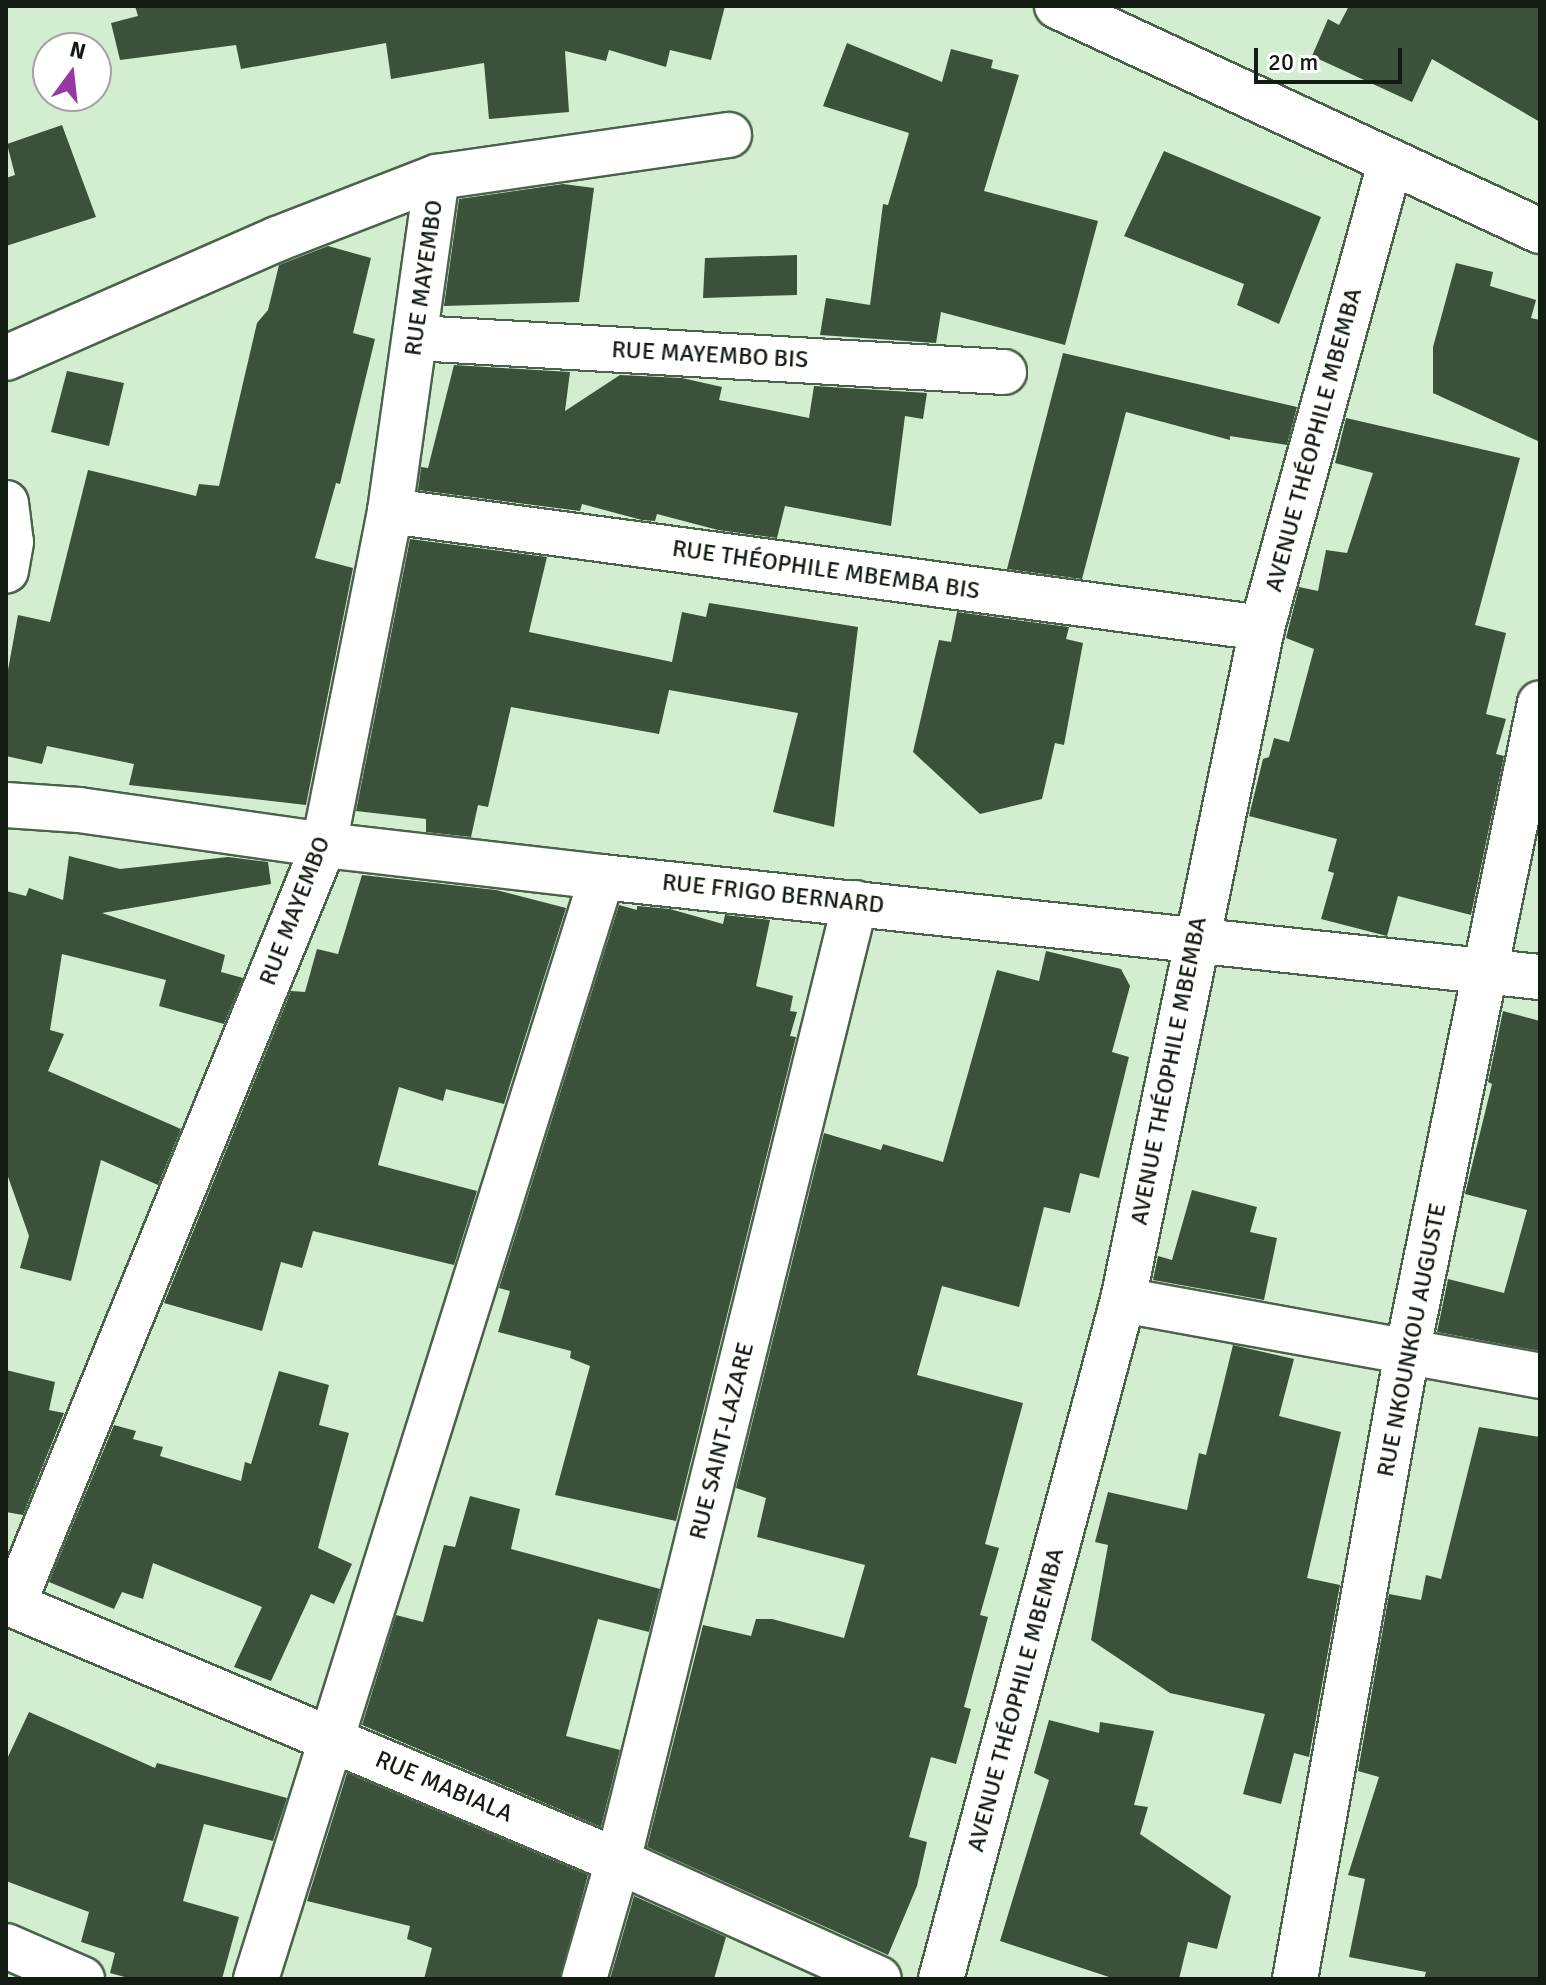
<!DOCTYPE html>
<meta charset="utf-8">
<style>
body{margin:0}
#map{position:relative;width:1546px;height:1985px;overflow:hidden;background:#d2edd0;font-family:Signika,sans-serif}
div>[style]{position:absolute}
.building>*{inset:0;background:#3b5139}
.roads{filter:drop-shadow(2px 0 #4b624a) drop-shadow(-2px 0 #4b624a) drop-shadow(0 2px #4b624a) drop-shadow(0 -2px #4b624a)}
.street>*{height:44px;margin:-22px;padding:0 22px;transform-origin:22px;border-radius:22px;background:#fff}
.secondary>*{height:44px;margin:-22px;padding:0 22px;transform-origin:22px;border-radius:22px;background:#fff}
span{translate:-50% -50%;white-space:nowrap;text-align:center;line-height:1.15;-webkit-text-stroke:8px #fff;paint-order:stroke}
.street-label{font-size:24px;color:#121c12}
.frame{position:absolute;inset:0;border:8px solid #121c12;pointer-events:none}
.north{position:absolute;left:32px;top:32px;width:80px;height:80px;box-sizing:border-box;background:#fff;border:2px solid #a0a4a0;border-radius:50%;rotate:15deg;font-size:22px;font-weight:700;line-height:32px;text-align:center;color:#121c12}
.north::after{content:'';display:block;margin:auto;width:28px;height:36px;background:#9739a2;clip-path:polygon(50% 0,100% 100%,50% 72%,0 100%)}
.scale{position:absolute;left:1254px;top:48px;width:148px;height:36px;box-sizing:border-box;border:4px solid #121c12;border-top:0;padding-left:10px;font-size:24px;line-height:28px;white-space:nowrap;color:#121c12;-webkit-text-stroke:6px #fff;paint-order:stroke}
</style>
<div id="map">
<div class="building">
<div style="clip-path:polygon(135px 6px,725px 6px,711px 60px,670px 50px,666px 67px,609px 50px,606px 61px,565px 51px,569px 112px,489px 119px,484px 63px,391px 79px,386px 43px,241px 69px,236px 45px,120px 60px,111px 23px,138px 16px)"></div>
<div style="clip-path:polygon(1349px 6px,1540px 6px,1540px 122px,1432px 59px,1412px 102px,1312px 56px,1328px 19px,1339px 25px)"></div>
<div style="clip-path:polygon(847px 43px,942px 82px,951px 49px,993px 60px,991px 68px,1019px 75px,984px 191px,1098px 221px,1065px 345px,941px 312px,936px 343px,820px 335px,826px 298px,870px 305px,883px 204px,888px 205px,909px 133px,823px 106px)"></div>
<div style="clip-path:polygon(62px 125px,96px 217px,6px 246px,6px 178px,15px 175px,7px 144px)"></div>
<div style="clip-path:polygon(1164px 151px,1321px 217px,1279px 324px,1237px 305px,1244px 284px,1124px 236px)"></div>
<div style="clip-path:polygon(563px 184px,594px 188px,579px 302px,444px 306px,459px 199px)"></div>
<div style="clip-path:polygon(328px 246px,371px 258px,353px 333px,375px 339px,340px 484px,336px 483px,315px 558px,353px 568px,306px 805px,129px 785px,134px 764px,47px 746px,42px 764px,6px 756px,6px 681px,18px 615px,50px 622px,88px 470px,196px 496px,199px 484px,219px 486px,257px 323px,268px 310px,279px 265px)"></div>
<div style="clip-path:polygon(797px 255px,797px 295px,703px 298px,705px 258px)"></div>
<div style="clip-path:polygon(1456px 263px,1493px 272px,1490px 286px,1536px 300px,1531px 318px,1540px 320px,1540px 442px,1433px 393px,1433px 347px)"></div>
<div style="clip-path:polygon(1063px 353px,1297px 407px,1287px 445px,1230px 436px,1230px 440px,1126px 412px,1082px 579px,1007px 569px)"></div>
<div style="clip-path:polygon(454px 365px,570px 372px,565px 411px,620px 375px,682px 378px,722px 387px,719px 400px,809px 418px,814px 386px,927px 393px,923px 419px,905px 416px,891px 526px,785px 506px,777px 538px,718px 530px,657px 514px,655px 521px,642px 520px,582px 504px,580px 511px,418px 490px,421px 467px,428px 468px)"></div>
<div style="clip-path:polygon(67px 371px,124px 383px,109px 446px,51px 432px)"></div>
<div style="clip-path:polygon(1346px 418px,1520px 458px,1475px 625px,1506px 633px,1486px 714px,1506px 719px,1496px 754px,1504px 756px,1471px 915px,1398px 896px,1387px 936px,1321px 919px,1334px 873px,1328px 871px,1337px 839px,1249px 816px,1263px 759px,1269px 757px,1274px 738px,1289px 742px,1314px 649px,1286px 638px,1299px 587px,1318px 591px,1326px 550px,1347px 553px,1373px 473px,1335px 463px)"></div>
<div style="clip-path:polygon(410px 539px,547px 557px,529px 632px,672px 662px,682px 612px,706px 617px,709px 603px,858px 627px,834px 827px,773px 812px,798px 713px,669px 690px,659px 734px,511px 707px,488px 807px,478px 805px,471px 837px,426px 832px,426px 819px,356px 811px)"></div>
<div style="clip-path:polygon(957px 612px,1069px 627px,1066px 639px,1083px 643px,1064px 745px,1055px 743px,1042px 799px,980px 814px,913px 752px,939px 640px,951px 642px)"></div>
<div style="clip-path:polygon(69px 856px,120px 869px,228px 857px,268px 862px,271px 884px,102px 913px,225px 955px,221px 972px,243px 978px,224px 1024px,159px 1006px,166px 980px,62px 954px,50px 1030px,64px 1034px,48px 1071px,181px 1129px,158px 1185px,101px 1160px,71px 1281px,20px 1268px,29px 1236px,6px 1171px,6px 891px,26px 896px,29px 888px,63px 900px)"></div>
<div style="clip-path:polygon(362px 875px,496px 890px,566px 908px,504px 1104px,446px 1089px,443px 1101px,399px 1087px,378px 1165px,477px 1191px,454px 1265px,313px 1231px,302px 1268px,281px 1262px,262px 1331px,164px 1303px,291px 991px,305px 992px,317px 949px,338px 954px)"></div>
<div style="clip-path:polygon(619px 905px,637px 910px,637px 906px,670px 909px,723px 924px,725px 915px,770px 920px,756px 986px,793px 996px,790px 1011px,797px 1012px,790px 1036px,796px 1037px,676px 1521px,555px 1495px,590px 1366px,570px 1358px,571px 1351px,498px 1332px,510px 1291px,499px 1288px)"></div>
<div style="clip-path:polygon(1046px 951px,1121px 969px,1130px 986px,1112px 1052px,1129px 1057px,1099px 1178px,1080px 1173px,1070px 1213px,1044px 1207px,1019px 1307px,942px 1286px,917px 1375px,1023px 1403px,985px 1544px,999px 1548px,980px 1615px,988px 1617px,964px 1707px,971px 1709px,956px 1764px,931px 1757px,909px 1837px,927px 1842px,917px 1886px,888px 1955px,647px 1847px,703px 1625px,751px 1636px,756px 1619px,772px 1619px,844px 1638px,865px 1565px,757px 1537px,766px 1498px,736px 1488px,824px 1133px,881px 1150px,883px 1144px,943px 1162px,997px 970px,1039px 981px)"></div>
<div style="clip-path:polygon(1503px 1011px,1540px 1021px,1540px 1351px,1437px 1332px,1448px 1279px,1504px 1293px,1527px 1210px,1465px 1194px,1492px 1084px,1488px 1082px)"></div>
<div style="clip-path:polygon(1192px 1190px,1257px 1207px,1250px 1232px,1277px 1238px,1264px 1300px,1153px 1280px,1158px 1256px,1172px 1260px)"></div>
<div style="clip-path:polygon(1233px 1345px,1294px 1359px,1279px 1416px,1341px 1432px,1307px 1578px,1340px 1585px,1309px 1757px,1294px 1753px,1281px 1804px,1243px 1794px,1265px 1714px,1170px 1693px,1091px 1640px,1108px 1545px,1095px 1542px,1108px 1492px,1187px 1510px,1199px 1453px,1206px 1455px)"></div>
<div style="clip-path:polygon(6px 1370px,55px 1382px,49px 1410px,64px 1413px,23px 1515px,6px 1512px)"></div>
<div style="clip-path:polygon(279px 1371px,329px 1385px,319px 1425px,349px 1433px,318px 1548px,352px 1564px,334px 1604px,311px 1594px,271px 1681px,234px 1667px,262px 1607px,153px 1563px,143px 1599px,122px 1592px,114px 1609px,49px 1582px,114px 1425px,136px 1431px,133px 1439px,163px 1447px,160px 1456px,241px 1481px,245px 1462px,251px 1464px)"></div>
<div style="clip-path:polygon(1479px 1427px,1540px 1437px,1540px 1979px,1424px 1979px,1426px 1972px,1349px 1957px,1365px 1879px,1348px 1875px,1379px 1777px,1358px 1771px,1389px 1594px,1421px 1600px,1426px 1575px,1441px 1579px)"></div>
<div style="clip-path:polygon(470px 1496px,520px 1509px,511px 1549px,660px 1589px,649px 1632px,598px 1619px,566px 1736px,620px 1750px,601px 1827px,362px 1725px,396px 1615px,423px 1622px,444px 1545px,455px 1547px)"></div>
<div style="clip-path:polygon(29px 1712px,155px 1768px,157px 1763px,287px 1798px,273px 1841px,204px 1824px,183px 1901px,239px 1917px,222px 1979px,132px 1979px,110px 1973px,115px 1953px,81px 1942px,89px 1912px,6px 1881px,6px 1761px)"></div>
<div style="clip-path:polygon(1049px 1720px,1099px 1733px,1100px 1722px,1154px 1731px,1134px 1805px,1148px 1807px,1140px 1834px,1231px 1896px,1217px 1949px,1188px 1942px,1179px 1979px,1115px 1979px,1000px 1941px,1049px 1780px,1034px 1773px)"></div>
<div style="clip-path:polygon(347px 1773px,588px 1875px,560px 1979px,424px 1979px,432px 1948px,407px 1939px,410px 1926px,307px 1901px)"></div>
<div style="clip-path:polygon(634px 1896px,726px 1937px,714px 1979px,610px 1979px)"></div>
</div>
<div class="roads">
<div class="street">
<div style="left:416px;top:338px;width:589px;rotate:3.31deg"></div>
<div style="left:6px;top:358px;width:296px;rotate:-23.7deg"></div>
<div style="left:277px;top:239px;width:172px;rotate:-21.2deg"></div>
<div style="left:437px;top:177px;width:295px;rotate:-8.2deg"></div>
<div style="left:6px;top:503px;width:39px;rotate:83deg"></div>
<div style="left:11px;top:542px;width:29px;rotate:100deg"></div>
<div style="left:390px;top:511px;width:880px;rotate:7.64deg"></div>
<div style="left:6px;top:805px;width:73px;rotate:3.9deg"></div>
<div style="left:79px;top:810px;width:247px;rotate:8.1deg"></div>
<div style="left:324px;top:845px;width:280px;rotate:6.6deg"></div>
<div style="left:602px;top:877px;width:943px;rotate:6.09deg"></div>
<div style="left:1123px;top:1300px;width:424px;rotate:10.3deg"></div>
<div style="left:6px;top:1602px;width:665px;rotate:22.94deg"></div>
<div style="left:618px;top:1861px;width:286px;rotate:24.3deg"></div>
<div style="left:13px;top:1605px;width:821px;rotate:-67.75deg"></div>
<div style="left:324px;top:845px;width:340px;rotate:-78.8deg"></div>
<div style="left:390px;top:511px;width:337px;rotate:-82deg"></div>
<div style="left:6px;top:1946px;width:83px;rotate:23.5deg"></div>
<div style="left:256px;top:1979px;width:1155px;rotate:-72.57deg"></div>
<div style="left:584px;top:1979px;width:123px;rotate:-73.9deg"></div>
<div style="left:618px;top:1861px;width:987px;rotate:-76.1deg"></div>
<div style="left:1295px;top:1979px;width:636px;rotate:-79.86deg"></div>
<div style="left:1407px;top:1353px;width:663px;rotate:-78.44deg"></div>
</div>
<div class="secondary">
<div style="left:1057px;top:6px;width:533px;rotate:24.98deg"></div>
<div style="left:941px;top:1979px;width:703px;rotate:-75deg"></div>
<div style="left:1123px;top:1300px;width:686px;rotate:-78.31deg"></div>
<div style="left:1262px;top:628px;width:484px;rotate:-74.6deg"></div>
</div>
</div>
<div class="street-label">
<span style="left:424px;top:278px;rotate:-82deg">RUE MAYEMBO</span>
<span style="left:710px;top:355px;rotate:3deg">RUE MAYEMBO BIS</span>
<span style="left:1314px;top:440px;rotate:-75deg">AVENUE THÉOPHILE MBEMBA</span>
<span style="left:826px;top:570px;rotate:8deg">RUE THÉOPHILE MBEMBA BIS</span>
<span style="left:773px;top:894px;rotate:6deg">RUE FRIGO BERNARD</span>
<span style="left:295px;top:911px;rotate:-69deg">RUE MAYEMBO</span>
<span style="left:1169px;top:1071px;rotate:-79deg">AVENUE THÉOPHILE MBEMBA</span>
<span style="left:1412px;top:1340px;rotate:-79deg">RUE NKOUNKOU AUGUSTE</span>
<span style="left:722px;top:1441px;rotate:-76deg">RUE SAINT-LAZARE</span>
<span style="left:1016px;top:1700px;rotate:-75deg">AVENUE THÉOPHILE MBEMBA</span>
<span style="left:444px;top:1787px;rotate:23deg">RUE MABIALA</span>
</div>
<div class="frame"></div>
<div class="north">N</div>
<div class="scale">20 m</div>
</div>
